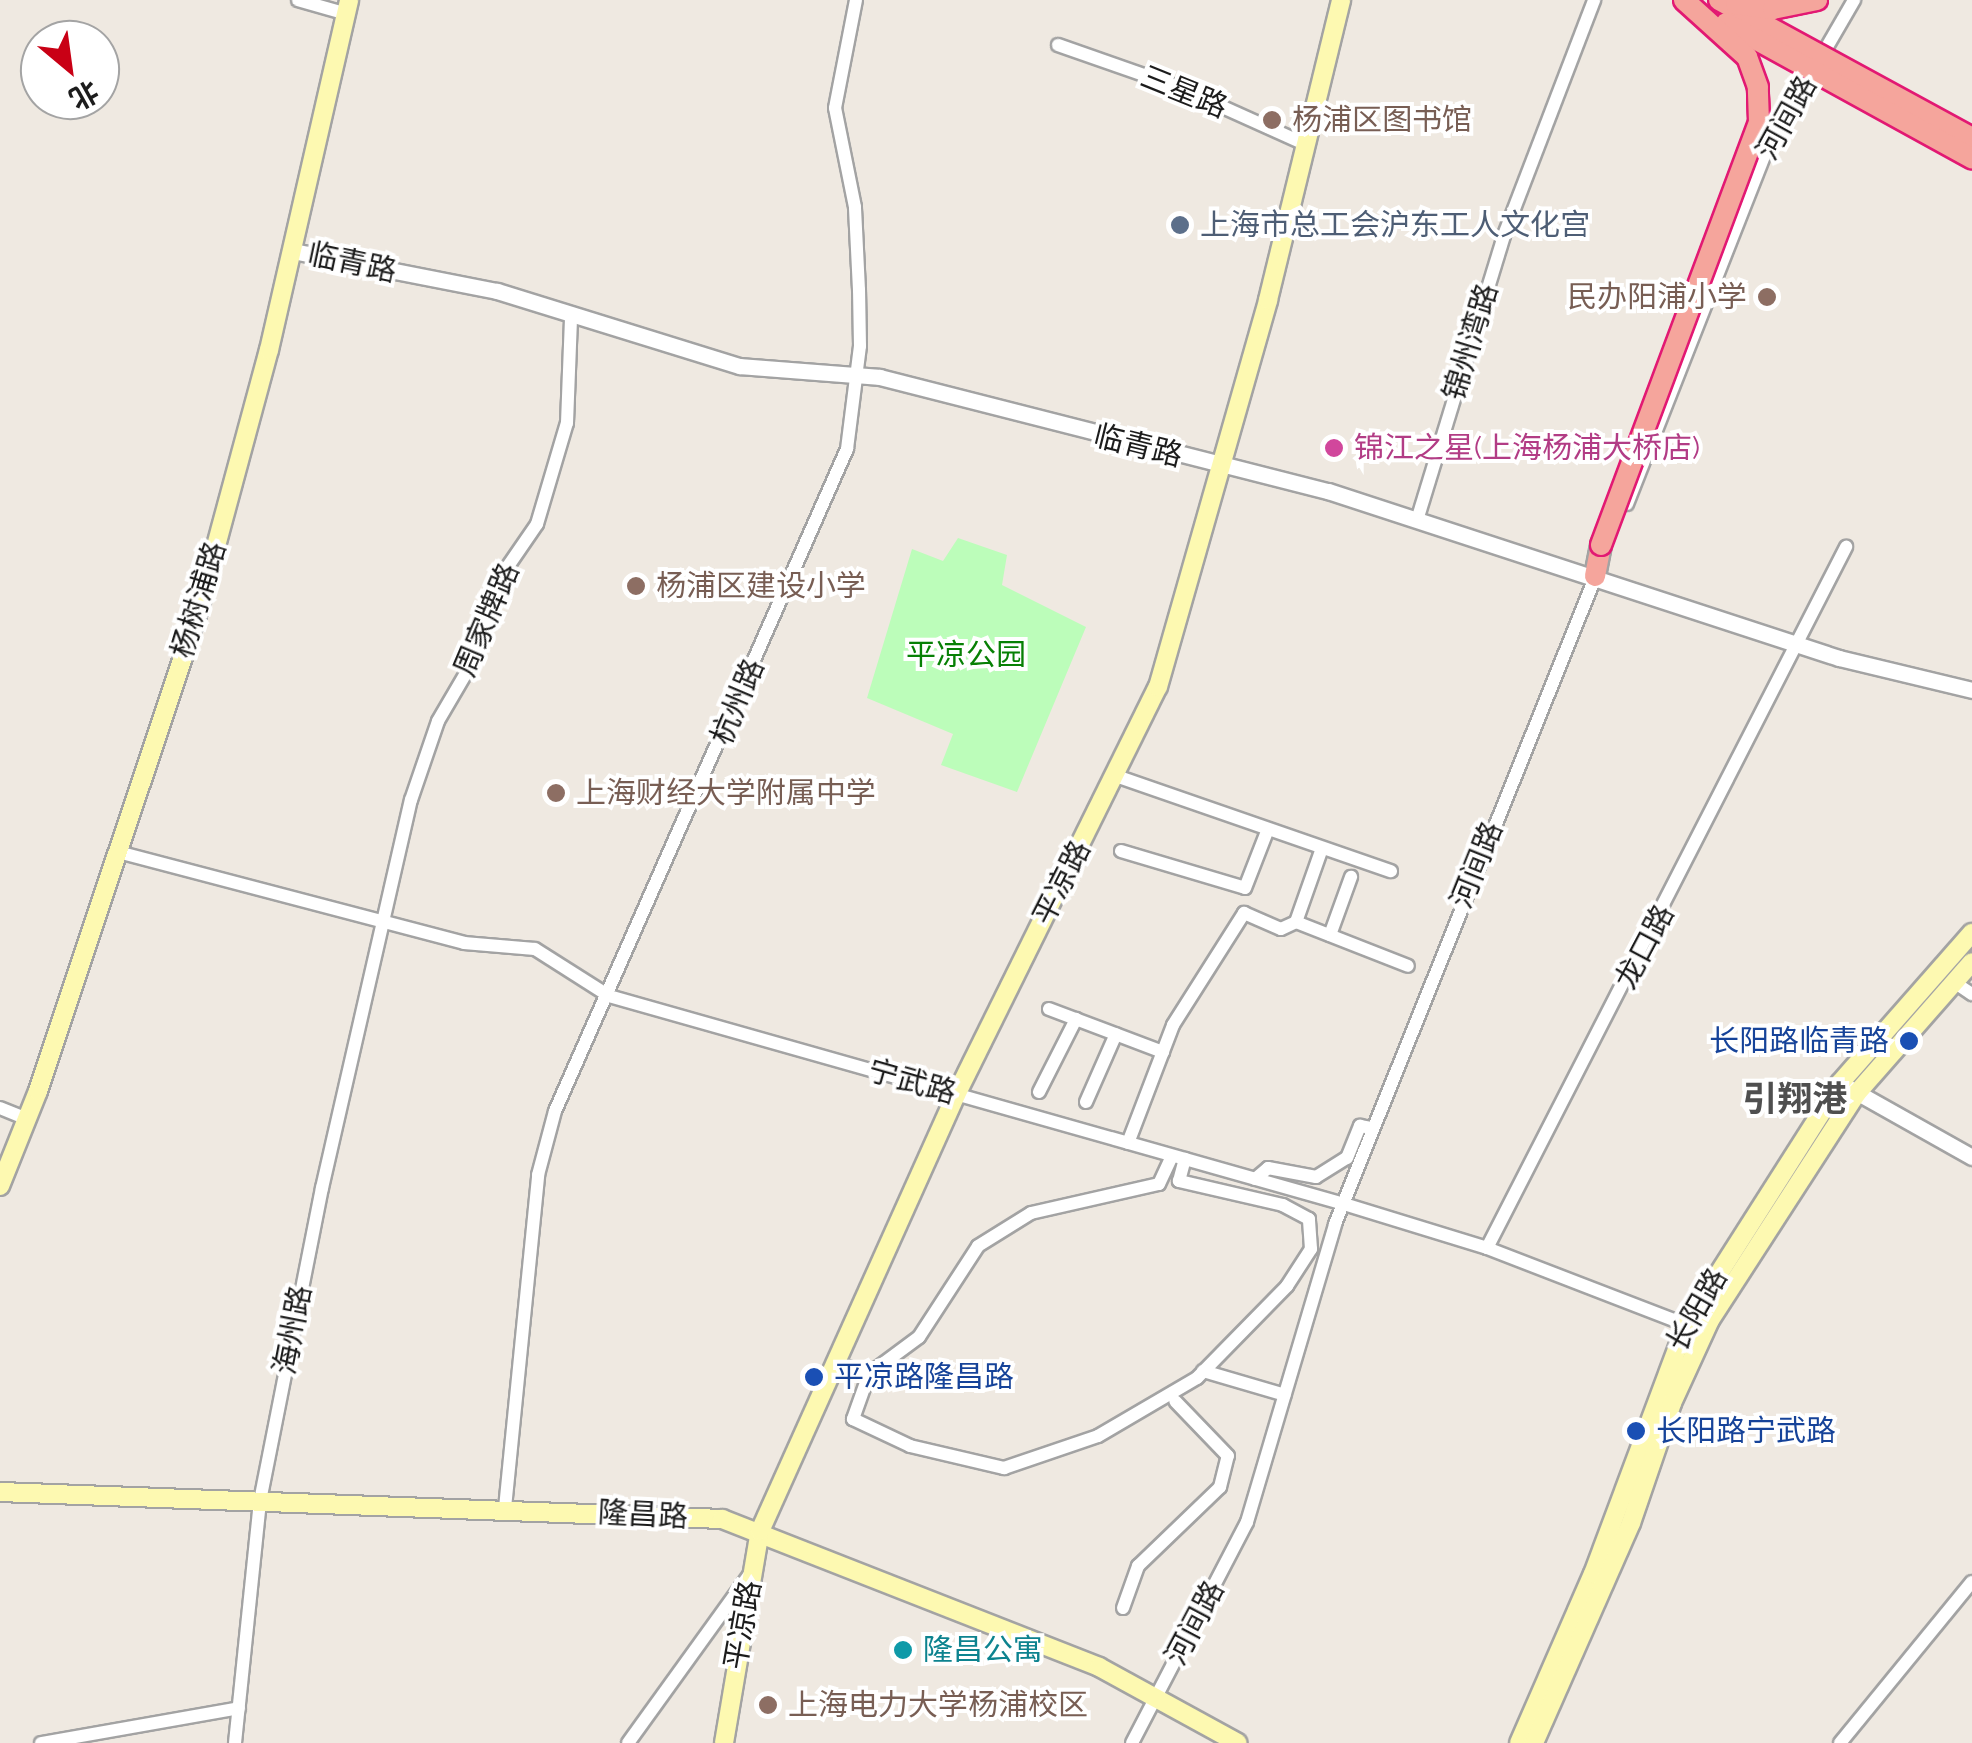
<!DOCTYPE html>
<meta charset="utf-8">
<style>
body{margin:0}
#map{position:relative;width:1972px;height:1743px;overflow:hidden;background:#efe9e1;font-family:Raleway,"Noto Sans SC",sans-serif}
div>[style]{position:absolute}
.park>*{inset:0;background:#bcfdba}
.roads{filter:drop-shadow(2px 0 #a3a3a3) drop-shadow(-2px 0 #a3a3a3) drop-shadow(0 2px #a3a3a3) drop-shadow(0 -2px #a3a3a3)}
.minor>*{height:12px;margin:-6px;padding:0 6px;transform-origin:6px;border-radius:6px;background:#fff}
.tertiary>*{height:15px;margin:-7.5px;padding:0 7.5px;transform-origin:7.5px;border-radius:7.5px;background:#fff}
.secondary>*{height:18px;margin:-9px;padding:0 9px;transform-origin:9px;border-radius:9px;background:#fdf9b1}
.trunk>*{height:20px;margin:-10px;padding:0 10px;transform-origin:10px;border-radius:10px;background:#f5a59c}
.bridges{filter:drop-shadow(2px 0 #e21973) drop-shadow(-2px 0 #e21973) drop-shadow(0 2px #e21973) drop-shadow(0 -2px #e21973)}
.trunk-bridge>*{height:20px;margin:-10px;padding:0 10px;transform-origin:10px;border-radius:10px;background:#f5a59c}
.dots>*{width:28px;height:28px;translate:-50% -50%;box-sizing:border-box;border:5px solid #fff;border-radius:50%}
span{translate:-50% -50%;white-space:nowrap;text-align:center;line-height:1.15;-webkit-text-stroke:8px #fff;paint-order:stroke}
.street-label{font-size:30px;color:#1c1c1c}
.education-label{font-size:30px;color:#785e54}
.left{translate:0 -50%;text-align:left}
.right{translate:-100% -50%;text-align:right}
.service-label{font-size:30px;color:#4e5e75}
.hotel-label{font-size:30px;color:#b23c85}
.park-label{font-size:30px;color:#078005}
.transit-label{font-size:30px;color:#164399}
.culture-label{font-size:30px;color:#0d838f}
.quarter-label{font-size:35px;color:#4f4f4f;font-weight:700}
.north{position:absolute;left:20px;top:20px;width:100px;height:100px;box-sizing:border-box;background:#fff;border:2px solid #a4a4a4;border-radius:50%;rotate:151deg;font-size:28px;font-weight:700;line-height:40px;text-align:center;color:#1c1c1c}
.north::after{content:'';display:block;margin:auto;width:35px;height:45px;background:#c90015;clip-path:polygon(50% 0,100% 100%,50% 72%,0 100%)}
</style>
<div id="map">
<div class="park">
<div style="clip-path:polygon(958px 538px,1007px 555px,1002px 585px,1086px 627px,1017px 792px,941px 765px,953px 734px,867px 698px,912px 549px,943px 561px)"></div>
</div>
<div class="roads">
<div class="minor">
<div style="left:298px;top:0;width:51px;rotate:15.9deg"></div>
<div style="left:1058px;top:45px;width:127px;rotate:19.3deg"></div>
<div style="left:1178px;top:87px;width:141px;rotate:24.2deg"></div>
<div style="left:1627px;top:504px;width:378px;rotate:-68.5deg"></div>
<div style="left:1766px;top:152px;width:176px;rotate:-59.9deg"></div>
<div style="left:1418px;top:517px;width:295px;rotate:-73deg"></div>
<div style="left:1504px;top:235px;width:252px;rotate:-69deg"></div>
<div style="left:1116px;top:776px;width:291px;rotate:19.1deg"></div>
<div style="left:1121px;top:851px;width:129px;rotate:16.6deg"></div>
<div style="left:1245px;top:888px;width:63px;rotate:-68.7deg"></div>
<div style="left:118px;top:852px;width:358px;rotate:14.7deg"></div>
<div style="left:464px;top:943px;width:71px;rotate:4.8deg"></div>
<div style="left:535px;top:949px;width:88px;rotate:32.4deg"></div>
<div style="left:609px;top:996px;width:764px;rotate:15.8deg"></div>
<div style="left:1344px;top:1204px;width:150px;rotate:17.1deg"></div>
<div style="left:1487px;top:1248px;width:222px;rotate:21.1deg"></div>
<div style="left:1296px;top:922px;width:78px;rotate:-70.6deg"></div>
<div style="left:1330px;top:935px;width:62px;rotate:-70.1deg"></div>
<div style="left:1954px;top:982px;width:22px;rotate:34deg"></div>
<div style="left:1049px;top:1009px;width:122px;rotate:20.7deg"></div>
<div style="left:1039px;top:1092px;width:82px;rotate:-63.1deg"></div>
<div style="left:1086px;top:1102px;width:74px;rotate:-66.2deg"></div>
<div style="left:0;top:1108px;width:29px;rotate:22deg"></div>
<div style="left:1128px;top:1143px;width:126px;rotate:-69.1deg"></div>
<div style="left:1173px;top:1025px;width:133px;rotate:-57.6deg"></div>
<div style="left:1244px;top:913px;width:40px;rotate:23.4deg"></div>
<div style="left:1281px;top:929px;width:17px;rotate:-25deg"></div>
<div style="left:1296px;top:922px;width:120px;rotate:21.4deg"></div>
<div style="left:1255px;top:1179px;width:17px;rotate:-40deg"></div>
<div style="left:1268px;top:1168px;width:49px;rotate:10.6deg"></div>
<div style="left:1316px;top:1177px;width:36px;rotate:-32deg"></div>
<div style="left:1347px;top:1158px;width:35px;rotate:-68deg"></div>
<div style="left:1360px;top:1126px;width:11px;rotate:10deg"></div>
<div style="left:1487px;top:1248px;width:788px;rotate:-62.88deg"></div>
<div style="left:838px;top:1364px;width:33px;rotate:18deg"></div>
<div style="left:869px;top:1374px;width:62px;rotate:-36.5deg"></div>
<div style="left:919px;top:1337px;width:108px;rotate:-57deg"></div>
<div style="left:978px;top:1246px;width:62px;rotate:-31.9deg"></div>
<div style="left:1031px;top:1213px;width:131px;rotate:-12.8deg"></div>
<div style="left:1159px;top:1184px;width:31px;rotate:-65deg"></div>
<div style="left:1203px;top:1371px;width:85px;rotate:16.3deg"></div>
<div style="left:869px;top:1374px;width:48px;rotate:109.6deg"></div>
<div style="left:853px;top:1419px;width:63px;rotate:25.3deg"></div>
<div style="left:910px;top:1446px;width:97px;rotate:13.2deg"></div>
<div style="left:1004px;top:1468px;width:99px;rotate:-18.8deg"></div>
<div style="left:1098px;top:1436px;width:115px;rotate:-30.4deg"></div>
<div style="left:1197px;top:1378px;width:129px;rotate:-45.6deg"></div>
<div style="left:1287px;top:1286px;width:44px;rotate:-57deg"></div>
<div style="left:1311px;top:1249px;width:30px;rotate:-94deg"></div>
<div style="left:1309px;top:1219px;width:30px;rotate:-152deg"></div>
<div style="left:1283px;top:1205px;width:107px;rotate:-167deg"></div>
<div style="left:1179px;top:1181px;width:23px;rotate:-75deg"></div>
<div style="left:505px;top:1508px;width:335px;rotate:-84.3deg"></div>
<div style="left:538px;top:1175px;width:66px;rotate:-75.1deg"></div>
<div style="left:555px;top:1111px;width:724px;rotate:-66.2deg"></div>
<div style="left:847px;top:449px;width:104px;rotate:-82.8deg"></div>
<div style="left:860px;top:346px;width:56px;rotate:-91deg"></div>
<div style="left:859px;top:290px;width:83px;rotate:-92.8deg"></div>
<div style="left:855px;top:207px;width:101px;rotate:-101.4deg"></div>
<div style="left:835px;top:108px;width:110px;rotate:-79deg"></div>
<div style="left:1123px;top:1608px;width:45px;rotate:-70.3deg"></div>
<div style="left:1138px;top:1566px;width:114px;rotate:-43.9deg"></div>
<div style="left:1220px;top:1487px;width:32px;rotate:-76deg"></div>
<div style="left:1228px;top:1456px;width:76px;rotate:-133.9deg"></div>
<div style="left:41px;top:1743px;width:201px;rotate:-10deg"></div>
<div style="left:235px;top:1743px;width:243px;rotate:-84.1deg"></div>
<div style="left:260px;top:1501px;width:319px;rotate:-78.8deg"></div>
<div style="left:322px;top:1188px;width:398px;rotate:-77.1deg"></div>
<div style="left:411px;top:800px;width:83px;rotate:-71.1deg"></div>
<div style="left:438px;top:721px;width:69px;rotate:-59.7deg"></div>
<div style="left:473px;top:661px;width:91px;rotate:-71.4deg"></div>
<div style="left:502px;top:575px;width:62px;rotate:-55.5deg"></div>
<div style="left:537px;top:524px;width:105px;rotate:-73.5deg"></div>
<div style="left:567px;top:423px;width:106px;rotate:-87.8deg"></div>
<div style="left:628px;top:1743px;width:207px;rotate:-54.2deg"></div>
<div style="left:1132px;top:1743px;width:249px;rotate:-62.5deg"></div>
<div style="left:1247px;top:1522px;width:311px;rotate:-73.5deg"></div>
<div style="left:1335px;top:1224px;width:702px;rotate:-68.08deg"></div>
<div style="left:1840px;top:1743px;width:208px;rotate:-50.7deg"></div>
</div>
<div class="tertiary">
<div style="left:293px;top:251px;width:208px;rotate:11.1deg"></div>
<div style="left:497px;top:291px;width:254px;rotate:17.2deg"></div>
<div style="left:740px;top:366px;width:140px;rotate:4.5deg"></div>
<div style="left:880px;top:377px;width:462px;rotate:14.3deg"></div>
<div style="left:1328px;top:491px;width:538px;rotate:18.1deg"></div>
<div style="left:1839px;top:658px;width:137px;rotate:13.5deg"></div>
<div style="left:1849px;top:1088px;width:141px;rotate:29.3deg"></div>
</div>
<div class="secondary">
<div style="left:0;top:1186px;width:102px;rotate:-68.2deg"></div>
<div style="left:38px;top:1091px;width:508px;rotate:-71.53deg"></div>
<div style="left:199px;top:609px;width:268px;rotate:-74.9deg"></div>
<div style="left:269px;top:350px;width:359px;rotate:-77.1deg"></div>
<div style="left:0;top:1492px;width:723px;rotate:2.14deg"></div>
<div style="left:722px;top:1519px;width:405px;rotate:21.4deg"></div>
<div style="left:1099px;top:1667px;width:158px;rotate:28.7deg"></div>
<div style="left:724px;top:1743px;width:215px;rotate:-80.4deg"></div>
<div style="left:760px;top:1531px;width:478px;rotate:-65.8deg"></div>
<div style="left:956px;top:1095px;width:455px;rotate:-63.7deg"></div>
<div style="left:1158px;top:687px;width:402px;rotate:-74.1deg"></div>
<div style="left:1268px;top:300px;width:309px;rotate:-76.3deg"></div>
<div style="left:1519px;top:1743px;width:184px;rotate:-66.4deg"></div>
<div style="left:1593px;top:1574px;width:266px;rotate:-69.5deg"></div>
<div style="left:1686px;top:1325px;width:287px;rotate:-57.5deg"></div>
<div style="left:1840px;top:1083px;width:200px;rotate:-48.7deg"></div>
<div style="left:1534px;top:1743px;width:240px;rotate:-66.2deg"></div>
<div style="left:1631px;top:1523px;width:127px;rotate:-71.1deg"></div>
<div style="left:1672px;top:1403px;width:91px;rotate:-65.4deg"></div>
<div style="left:1710px;top:1320px;width:270px;rotate:-57.1deg"></div>
<div style="left:1857px;top:1093px;width:174px;rotate:-48.7deg"></div>
</div>
<div class="trunk">
<div style="left:1595px;top:576px;width:32px;rotate:-79deg"></div>
</div>
</div>
<div class="bridges">
<div class="trunk-bridge">
<div style="left:1719px;top:0;width:288px;rotate:28.6deg"></div>
<div style="left:1736px;top:4px;width:37px;rotate:8deg"></div>
<div style="left:1773px;top:9px;width:45px;rotate:-11.6deg"></div>
<div style="left:1726px;top:23px;width:281px;rotate:28.8deg"></div>
<div style="left:1601px;top:545px;width:452px;rotate:-69.5deg"></div>
<div style="left:1759px;top:122px;width:35px;rotate:-92deg"></div>
<div style="left:1758px;top:87px;width:32px;rotate:-110deg"></div>
<div style="left:1747px;top:57px;width:85px;rotate:-137.9deg"></div>
</div>
</div>
<div class="dots">
<div style="left:1272px;top:120px;background:#8d6e63"></div>
<div style="left:1180px;top:225px;background:#5c6f8a"></div>
<div style="left:1767px;top:297px;background:#8d6e63"></div>
<div style="left:1334px;top:448px;background:#d1479c"></div>
<div style="left:636px;top:586px;background:#8d6e63"></div>
<div style="left:556px;top:793px;background:#8d6e63"></div>
<div style="left:1909px;top:1041px;background:#1a4fb4"></div>
<div style="left:814px;top:1377px;background:#1a4fb4"></div>
<div style="left:1636px;top:1431px;background:#1a4fb4"></div>
<div style="left:903px;top:1650px;background:#0f9aa8"></div>
<div style="left:768px;top:1705px;background:#8d6e63"></div>
</div>
<div class="street-label">
<span style="left:1184px;top:92px;rotate:22deg">三星路</span>
<span style="left:1787px;top:118px;rotate:-61deg">河间路</span>
<span style="left:352px;top:263px;rotate:12deg">临青路</span>
<span style="left:1471px;top:342px;rotate:-73deg">锦州湾路</span>
<span style="left:1138px;top:446px;rotate:14deg">临青路</span>
<span style="left:199px;top:600px;rotate:-73deg">杨树浦路</span>
<span style="left:487px;top:620px;rotate:-67deg">周家牌路</span>
<span style="left:738px;top:702px;rotate:-67deg">杭州路</span>
<span style="left:1477px;top:865px;rotate:-68deg">河间路</span>
<span style="left:1062px;top:883px;rotate:-63deg">平凉路</span>
<span style="left:1645px;top:947px;rotate:-62deg">龙口路</span>
<span style="left:912px;top:1082px;rotate:16deg">宁武路</span>
<span style="left:1697px;top:1310px;rotate:-60deg">长阳路</span>
<span style="left:293px;top:1330px;rotate:-79deg">海州路</span>
<span style="left:643px;top:1515px;rotate:3deg">隆昌路</span>
<span style="left:1195px;top:1623px;rotate:-62deg">河间路</span>
<span style="left:743px;top:1625px;rotate:-80deg">平凉路</span>
</div>
<div class="education-label">
<span class="left" style="left:1292px;top:120px">杨浦区图书馆</span>
<span class="right" style="left:1747px;top:297px">民办阳浦小学</span>
<span class="left" style="left:656px;top:586px">杨浦区建设小学</span>
<span class="left" style="left:576px;top:793px">上海财经大学附属中学</span>
<span class="left" style="left:788px;top:1705px">上海电力大学杨浦校区</span>
</div>
<div class="service-label">
<span class="left" style="left:1200px;top:225px">上海市总工会沪东工人文化宫</span>
</div>
<div class="hotel-label">
<span class="left" style="left:1354px;top:448px">锦江之星(上海杨浦大桥店)</span>
</div>
<div class="park-label">
<span style="left:966px;top:655px">平凉公园</span>
</div>
<div class="transit-label">
<span class="right" style="left:1889px;top:1041px">长阳路临青路</span>
<span class="left" style="left:834px;top:1377px">平凉路隆昌路</span>
<span class="left" style="left:1656px;top:1431px">长阳路宁武路</span>
</div>
<div class="culture-label">
<span class="left" style="left:923px;top:1650px">隆昌公寓</span>
</div>
<div class="quarter-label">
<span style="left:1795px;top:1099px">引翔港</span>
</div>
<div class="north">北</div>
</div>
